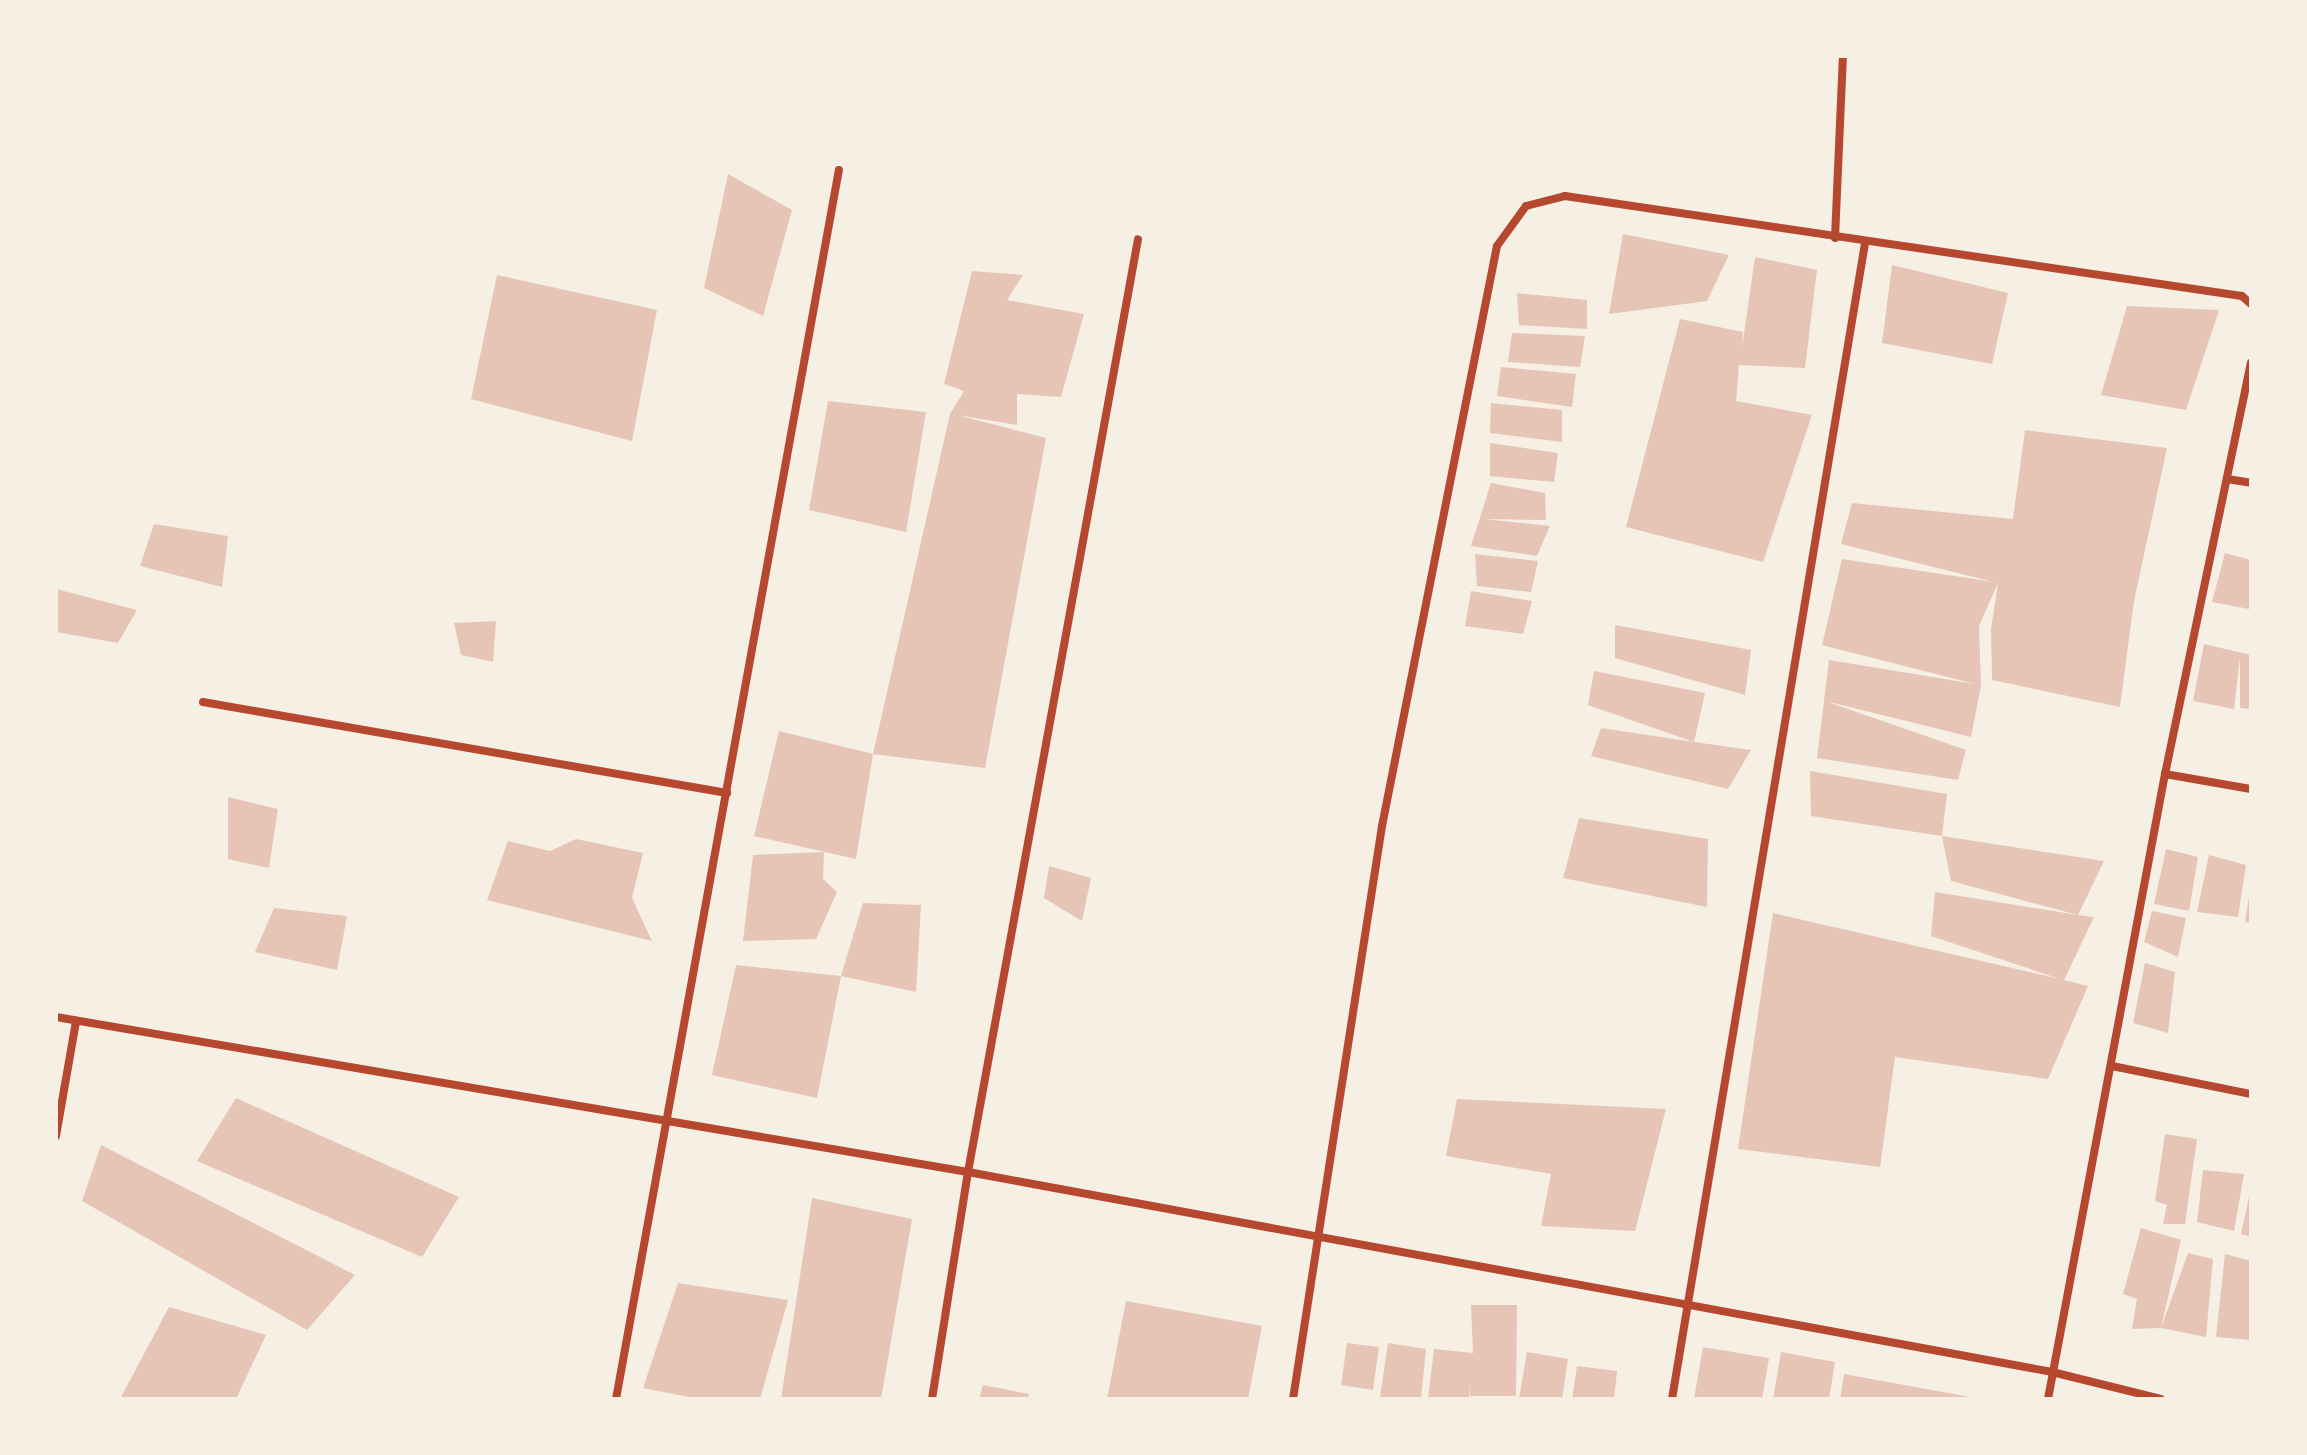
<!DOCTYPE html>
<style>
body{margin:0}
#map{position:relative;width:2307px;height:1455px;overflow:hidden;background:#f6efe4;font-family:"DM Sans",sans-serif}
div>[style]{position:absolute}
.building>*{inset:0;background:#e6c5b7}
.minor>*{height:8px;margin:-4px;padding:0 4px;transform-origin:4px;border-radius:4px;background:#b5482f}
span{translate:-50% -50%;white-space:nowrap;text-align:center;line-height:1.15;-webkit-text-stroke:6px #f6efe4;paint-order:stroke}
.frame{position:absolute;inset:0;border:58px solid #f6efe4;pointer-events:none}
</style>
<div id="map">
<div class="building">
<div style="clip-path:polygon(728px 174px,792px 210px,763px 316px,704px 288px)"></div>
<div style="clip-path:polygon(1623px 234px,1729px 255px,1707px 301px,1609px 314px)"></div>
<div style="clip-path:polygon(1755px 257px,1817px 270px,1805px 368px,1739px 365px,1736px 401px,1812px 415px,1763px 562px,1626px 527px,1680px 319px,1743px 332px,1742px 348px)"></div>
<div style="clip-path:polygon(1892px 265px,2008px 293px,1992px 364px,1882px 343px)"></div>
<div style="clip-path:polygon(972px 271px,1023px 275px,1007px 300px,1084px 314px,1061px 397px,1017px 394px,1017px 425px,957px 415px,1046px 438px,985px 768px,873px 754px,856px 859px,754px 836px,779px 731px,873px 754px,950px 414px,964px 391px,944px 384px)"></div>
<div style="clip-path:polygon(497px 275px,657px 310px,632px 441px,471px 399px)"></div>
<div style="clip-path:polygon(1517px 293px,1587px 300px,1587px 329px,1519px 325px)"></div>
<div style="clip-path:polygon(2127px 306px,2219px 310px,2186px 410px,2101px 395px)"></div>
<div style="clip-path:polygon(1512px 333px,1585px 336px,1580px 367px,1508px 362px)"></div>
<div style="clip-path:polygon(1501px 367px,1576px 374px,1572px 407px,1497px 396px)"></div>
<div style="clip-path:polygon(828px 401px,926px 412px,906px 532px,809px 510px)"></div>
<div style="clip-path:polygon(1491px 403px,1562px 410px,1562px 442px,1490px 433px)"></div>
<div style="clip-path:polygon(2025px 430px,2167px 448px,2134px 601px,2120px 707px,1992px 680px,1991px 629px,1998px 583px,1979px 626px,1981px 686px,1971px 737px,1825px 701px,1966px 750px,1958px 780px,1817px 758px,1829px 660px,1975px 684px,1822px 645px,1842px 559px,1994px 582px,1841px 544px,1852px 503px,2013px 519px)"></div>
<div style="clip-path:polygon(1490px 443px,1558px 453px,1554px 482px,1490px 476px)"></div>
<div style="clip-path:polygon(1491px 483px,1545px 493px,1546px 520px,1485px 519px,1550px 526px,1537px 556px,1471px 546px)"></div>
<div style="clip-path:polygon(154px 524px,228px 536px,222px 587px,140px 566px)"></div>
<div style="clip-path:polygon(2225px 553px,2251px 560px,2249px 609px,2212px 602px)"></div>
<div style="clip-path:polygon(1475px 554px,1538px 561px,1531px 592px,1477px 586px)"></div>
<div style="clip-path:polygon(56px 589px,137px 610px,118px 643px,56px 632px)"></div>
<div style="clip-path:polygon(1471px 591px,1532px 601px,1523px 634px,1465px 626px)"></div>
<div style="clip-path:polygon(496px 621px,493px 662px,461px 655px,454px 623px)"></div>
<div style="clip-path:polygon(1615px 625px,1751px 650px,1745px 695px,1615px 658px)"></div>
<div style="clip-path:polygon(2204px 644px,2251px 655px,2251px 709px,2240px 708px,2240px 657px,2234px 709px,2193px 701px)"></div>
<div style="clip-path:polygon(1594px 671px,1705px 693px,1694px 742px,1751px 750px,1728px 789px,1591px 756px,1601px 728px,1694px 742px,1588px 705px)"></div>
<div style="clip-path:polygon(1810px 771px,1947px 794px,1942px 836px,1811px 816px)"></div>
<div style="clip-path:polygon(228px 797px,278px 809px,269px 868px,228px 859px)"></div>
<div style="clip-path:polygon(1579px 818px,1708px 839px,1707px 907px,1563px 878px)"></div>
<div style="clip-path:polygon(1942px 836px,2104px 861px,2078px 915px,2094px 917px,2064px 980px,2088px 986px,2048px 1079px,1895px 1057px,1880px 1167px,1738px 1149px,1773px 913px,2060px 979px,1931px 936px,1935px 892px,2078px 915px,1951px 881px)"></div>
<div style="clip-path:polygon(576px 839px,643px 853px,632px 898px,652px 941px,487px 900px,508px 841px,550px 851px)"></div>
<div style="clip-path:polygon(2166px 849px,2198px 857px,2189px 911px,2154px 904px)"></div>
<div style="clip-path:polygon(824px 852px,823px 879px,837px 892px,816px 939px,743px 941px,753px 855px)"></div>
<div style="clip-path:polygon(2209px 855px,2246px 865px,2238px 917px,2197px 912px)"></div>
<div style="clip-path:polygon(1049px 866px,1091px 878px,1082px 921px,1044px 898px)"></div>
<div style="clip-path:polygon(2249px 897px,2251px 897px,2251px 923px,2245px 922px)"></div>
<div style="clip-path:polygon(863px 903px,921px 905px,916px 992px,841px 976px)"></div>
<div style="clip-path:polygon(274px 908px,347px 916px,337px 970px,255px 952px)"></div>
<div style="clip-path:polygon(2152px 911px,2186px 918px,2178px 957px,2144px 942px)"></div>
<div style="clip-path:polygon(2145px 963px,2175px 972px,2168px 1033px,2133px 1023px)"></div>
<div style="clip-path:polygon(736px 965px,841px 976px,817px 1098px,712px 1075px)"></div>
<div style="clip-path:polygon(236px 1098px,459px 1197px,422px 1257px,197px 1161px)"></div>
<div style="clip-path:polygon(1457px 1099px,1666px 1109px,1635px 1231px,1541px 1226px,1551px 1174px,1446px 1156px)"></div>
<div style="clip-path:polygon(2165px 1134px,2197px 1139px,2185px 1224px,2163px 1224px,2167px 1205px,2155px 1201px)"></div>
<div style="clip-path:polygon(101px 1145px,355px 1275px,307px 1330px,82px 1201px)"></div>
<div style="clip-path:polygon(2203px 1170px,2244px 1174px,2234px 1231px,2197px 1222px)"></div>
<div style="clip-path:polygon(2250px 1192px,2251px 1192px,2251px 1237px,2241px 1234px)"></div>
<div style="clip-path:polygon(812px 1198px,912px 1219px,881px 1399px,781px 1399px)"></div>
<div style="clip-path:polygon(2141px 1228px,2181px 1240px,2161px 1328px,2132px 1329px,2137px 1299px,2123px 1294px)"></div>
<div style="clip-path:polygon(2188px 1253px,2213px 1259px,2206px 1337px,2161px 1328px)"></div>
<div style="clip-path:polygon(2225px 1254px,2251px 1261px,2251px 1340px,2216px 1337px)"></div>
<div style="clip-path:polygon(678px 1283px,788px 1300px,760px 1399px,699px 1399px,643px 1388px)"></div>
<div style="clip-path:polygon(1126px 1301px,1262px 1326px,1248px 1399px,1107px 1399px)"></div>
<div style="clip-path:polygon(1471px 1305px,1517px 1305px,1516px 1396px,1470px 1396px,1470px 1383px,1469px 1399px,1428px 1399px,1434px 1349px,1473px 1353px)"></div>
<div style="clip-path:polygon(169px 1307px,266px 1335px,236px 1399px,120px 1399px)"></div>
<div style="clip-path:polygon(1347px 1343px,1379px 1347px,1373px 1390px,1341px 1385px)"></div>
<div style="clip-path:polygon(1388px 1343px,1426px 1349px,1421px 1399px,1380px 1397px)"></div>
<div style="clip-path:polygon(1703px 1347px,1769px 1358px,1762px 1399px,1694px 1399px)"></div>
<div style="clip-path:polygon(1527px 1352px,1568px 1359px,1562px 1399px,1519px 1399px)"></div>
<div style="clip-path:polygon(1781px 1352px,1835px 1362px,1829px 1399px,1773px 1399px)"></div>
<div style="clip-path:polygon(1577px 1366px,1617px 1371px,1614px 1399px,1572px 1399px)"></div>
<div style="clip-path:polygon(1844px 1374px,1970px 1397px,1970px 1399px,1840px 1399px)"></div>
<div style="clip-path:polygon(983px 1385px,1029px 1394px,1028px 1399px,979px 1399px)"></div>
</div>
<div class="minor">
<div style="left:1835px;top:238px;width:182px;rotate:-87.5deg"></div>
<div style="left:2227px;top:479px;width:24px;rotate:9deg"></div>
<div style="left:203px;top:702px;width:532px;rotate:9.85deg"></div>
<div style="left:2165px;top:774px;width:87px;rotate:9.9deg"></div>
<div style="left:56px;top:1017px;width:925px;rotate:9.65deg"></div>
<div style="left:968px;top:1172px;width:1102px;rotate:10.45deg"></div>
<div style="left:2052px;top:1372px;width:112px;rotate:13.9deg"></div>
<div style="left:2112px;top:1066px;width:142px;rotate:11.4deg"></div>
<div style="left:56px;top:1136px;width:117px;rotate:-80.1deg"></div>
<div style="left:616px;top:1399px;width:1249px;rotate:-79.72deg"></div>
<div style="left:932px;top:1399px;width:230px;rotate:-81deg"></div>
<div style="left:968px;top:1172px;width:948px;rotate:-79.67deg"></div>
<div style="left:1293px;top:1399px;width:580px;rotate:-81.17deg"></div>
<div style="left:1382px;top:826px;width:591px;rotate:-78.79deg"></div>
<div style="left:1497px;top:246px;width:49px;rotate:-54.1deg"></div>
<div style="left:1526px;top:206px;width:40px;rotate:-14.4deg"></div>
<div style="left:1565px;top:196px;width:684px;rotate:8.4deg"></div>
<div style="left:2242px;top:296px;width:12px;rotate:42deg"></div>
<div style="left:1672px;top:1399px;width:1172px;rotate:-80.52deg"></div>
<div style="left:2048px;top:1399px;width:636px;rotate:-79.4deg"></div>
<div style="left:2165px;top:774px;width:420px;rotate:-78.2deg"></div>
</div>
<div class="frame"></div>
</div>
